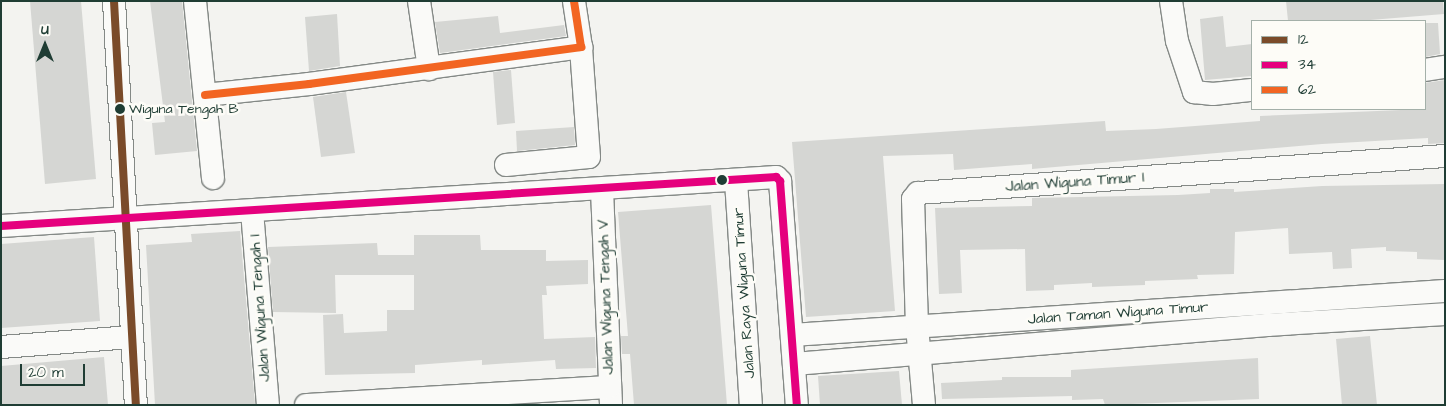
<!DOCTYPE html>
<style>
body{margin:0}
#map{position:relative;width:1446px;height:406px;overflow:hidden;background:#f3f3f0;font-family:"Architects Daughter",sans-serif}
div>[style]{position:absolute}
.building>*{inset:0;background:#d5d6d3}
.roads{filter:drop-shadow(1px 0 #848986) drop-shadow(-1px 0 #848986) drop-shadow(0 1px #848986) drop-shadow(0 -1px #848986)}
.minor>*{height:22px;margin:-11px;padding:0 11px;transform-origin:11px;border-radius:11px;background:#fafaf8}
.bus-1>*{height:8px;margin:-4px;padding:0 4px;transform-origin:4px;border-radius:4px;background:#7a4b2a}
.bus-2>*{height:8px;margin:-4px;padding:0 4px;transform-origin:4px;border-radius:4px;background:#e5007d}
.bus-3>*{height:8px;margin:-4px;padding:0 4px;transform-origin:4px;border-radius:4px;background:#f26522}
.dots>*{width:14px;height:14px;translate:-50% -50%;box-sizing:border-box;border:2px solid #fdfcf7;border-radius:50%}
span{translate:-50% -50%;white-space:nowrap;text-align:center;line-height:1.15;-webkit-text-stroke:5px #fdfcf7;paint-order:stroke}
.bus-label{font-size:14px;color:#1f3d34}
.left{translate:0 -50%;text-align:left}
.street-label{font-size:15px;color:#1f3d34}
.frame{position:absolute;inset:0;border:2px solid #1f3d34;pointer-events:none}
.legend{position:absolute;left:1251px;top:20px;width:175px;height:90px;box-sizing:border-box;background:#fdfcf7;border:1px solid #a4b0a9;margin:0;padding:6px 9px;list-style:none;font-size:15px;color:#1f3d34}
.legend li{display:flex;align-items:center;gap:10px;height:25px}
.legend b{width:25px;border:1px solid #a4b0a9}
.north{position:absolute;left:20px;top:20px;width:50px;height:50px;-webkit-text-stroke:4px #fdfcf7;paint-order:stroke;rotate:0deg;font-size:14px;font-weight:700;line-height:20px;text-align:center;color:#1f3d34}
.north::after{content:'';display:block;margin:auto;width:18px;height:22px;background:#1f3d34;clip-path:polygon(50% 0,100% 100%,50% 72%,0 100%)}
.scale{position:absolute;left:20px;top:364px;width:65px;height:22px;box-sizing:border-box;border:2px solid #1f3d34;border-top:0;padding-left:6px;font-size:15px;line-height:18px;white-space:nowrap;color:#1f3d34;-webkit-text-stroke:4px #fdfcf7;paint-order:stroke}
</style>
<div id="map">
<div class="building">
<div style="clip-path:polygon(30px 1px,81px 1px,96px 179px,45px 184px)"></div>
<div style="clip-path:polygon(150px 1px,182px 1px,197px 151px,155px 155px,152px 123px,165px 122px)"></div>
<div style="clip-path:polygon(1286px 1px,1443px 1px,1444px 14px,1358px 21px,1288px 21px)"></div>
<div style="clip-path:polygon(337px 14px,340px 66px,309px 71px,305px 17px)"></div>
<div style="clip-path:polygon(498px 16px,500px 33px,564px 25px,566px 36px,440px 53px,435px 22px)"></div>
<div style="clip-path:polygon(1223px 16px,1226px 47px,1252px 44px,1252px 76px,1205px 80px,1200px 19px)"></div>
<div style="clip-path:polygon(1425px 23px,1438px 23px,1440px 54px,1425px 57px)"></div>
<div style="clip-path:polygon(511px 70px,515px 123px,497px 125px,493px 72px)"></div>
<div style="clip-path:polygon(1445px 80px,1445px 143px,1428px 144px,1428px 138px,1322px 144px,1032px 169px,1032px 164px,954px 170px,953px 154px,883px 156px,895px 311px,806px 317px,792px 142px,1105px 121px,1106px 131px,1156px 129px,1260px 121px,1260px 116px,1425px 109px,1425px 83px)"></div>
<div style="clip-path:polygon(346px 92px,355px 153px,321px 157px,313px 97px)"></div>
<div style="clip-path:polygon(574px 127px,575px 145px,517px 151px,516px 131px)"></div>
<div style="clip-path:polygon(1445px 184px,1445px 260px,1417px 259px,1417px 252px,1386px 251px,1386px 247px,1351px 249px,1352px 268px,1333px 269px,1332px 252px,1289px 254px,1288px 228px,1235px 232px,1234px 274px,1197px 275px,1198px 279px,1145px 281px,1145px 285px,1092px 287px,1092px 283px,1054px 285px,1054px 290px,1026px 291px,1025px 249px,960px 250px,962px 293px,939px 294px,935px 208px,1032px 206px,1032px 198px,1178px 195px,1210px 193px,1210px 189px,1234px 189px,1234px 192px,1322px 186px)"></div>
<div style="clip-path:polygon(711px 205px,727px 405px,634px 405px,630px 354px,622px 354px,621px 336px,628px 336px,618px 212px)"></div>
<div style="clip-path:polygon(240px 231px,255px 404px,155px 405px,146px 245px,192px 242px,191px 234px)"></div>
<div style="clip-path:polygon(414px 235px,480px 235px,481px 250px,546px 250px,546px 261px,588px 260px,588px 284px,546px 286px,547px 295px,542px 295px,544px 339px,595px 337px,596px 368px,556px 369px,555px 360px,482px 365px,482px 360px,415px 365px,415px 373px,325px 375px,323px 315px,343px 314px,344px 333px,387px 331px,387px 310px,414px 310px,414px 275px,335px 275px,336px 313px,273px 312px,268px 247px,377px 243px,378px 255px,414px 255px)"></div>
<div style="clip-path:polygon(94px 237px,100px 321px,1px 328px,1px 244px)"></div>
<div style="clip-path:polygon(1370px 336px,1377px 405px,1342px 405px,1336px 339px)"></div>
<div style="clip-path:polygon(104px 357px,108px 405px,1px 405px,1px 366px)"></div>
<div style="clip-path:polygon(1258px 358px,1259px 399px,1105px 405px,1103px 399px,1072px 400px,1072px 396px,942px 399px,941px 383px,1002px 380px,1002px 377px,1071px 377px,1071px 370px)"></div>
<div style="clip-path:polygon(899px 371px,902px 405px,820px 405px,818px 376px)"></div>
</div>
<div class="roads">
<div class="minor">
<div style="left:114px;top:1px;width:405px;rotate:86.9deg"></div>
<div style="left:195px;top:1px;width:178px;rotate:84.2deg"></div>
<div style="left:419px;top:1px;width:69px;rotate:81.6deg"></div>
<div style="left:1171px;top:1px;width:40px;rotate:81.5deg"></div>
<div style="left:1177px;top:41px;width:54px;rotate:71.6deg"></div>
<div style="left:1194px;top:92px;width:19px;rotate:6deg"></div>
<div style="left:1213px;top:94px;width:39px;rotate:-6deg"></div>
<div style="left:1425px;top:70px;width:20px;rotate:-9deg"></div>
<div style="left:205px;top:95px;width:105px;rotate:-6deg"></div>
<div style="left:309px;top:84px;width:275px;rotate:-7.7deg"></div>
<div style="left:581px;top:47px;width:47px;rotate:-98.7deg"></div>
<div style="left:506px;top:165px;width:83px;rotate:-5.5deg"></div>
<div style="left:589px;top:157px;width:110px;rotate:-94.2deg"></div>
<div style="left:736px;top:181px;width:225px;rotate:86.2deg"></div>
<div style="left:602px;top:190px;width:215px;rotate:87.6deg"></div>
<div style="left:252px;top:211px;width:195px;rotate:85.3deg"></div>
<div style="left:1px;top:226px;width:777px;rotate:-3.62deg"></div>
<div style="left:776px;top:177px;width:6px;rotate:45deg"></div>
<div style="left:780px;top:181px;width:225px;rotate:85.7deg"></div>
<div style="left:792px;top:335px;width:654px;rotate:-3.85deg"></div>
<div style="left:1px;top:347px;width:129px;rotate:-4.4deg"></div>
<div style="left:794px;top:364px;width:475px;rotate:-4.7deg"></div>
<div style="left:1267px;top:325px;width:178px;rotate:-3.5deg"></div>
<div style="left:306px;top:405px;width:304px;rotate:-3.4deg"></div>
<div style="left:924px;top:405px;width:79px;rotate:-95.1deg"></div>
<div style="left:917px;top:326px;width:127px;rotate:-91.8deg"></div>
<div style="left:913px;top:199px;width:8px;rotate:-50deg"></div>
<div style="left:918px;top:193px;width:528px;rotate:-4.02deg"></div>
</div>
</div>
<div class="bus-1">
<div style="left:114px;top:1px;width:405px;rotate:86.9deg"></div>
</div>
<div class="bus-2">
<div style="left:1px;top:226px;width:777px;rotate:-3.62deg"></div>
<div style="left:776px;top:177px;width:6px;rotate:45deg"></div>
<div style="left:780px;top:181px;width:225px;rotate:85.7deg"></div>
</div>
<div class="bus-3">
<div style="left:205px;top:95px;width:105px;rotate:-6deg"></div>
<div style="left:309px;top:84px;width:275px;rotate:-7.7deg"></div>
<div style="left:581px;top:47px;width:47px;rotate:-98.7deg"></div>
</div>
<div class="dots">
<div style="left:120px;top:109px;background:#1f3d34"></div>
<div style="left:722px;top:180px;background:#1f3d34"></div>
</div>
<div class="bus-label">
<span class="left" style="left:129px;top:109px">Wiguna Tengah B</span>
</div>
<div class="street-label">
<span style="left:1075px;top:182px;rotate:-4deg">Jalan Wiguna Timur I</span>
<span style="left:744px;top:293px;rotate:-94deg">Jalan Raya Wiguna Timur</span>
<span style="left:606px;top:297px;rotate:-92deg">Jalan Wiguna Tengah V</span>
<span style="left:260px;top:308px;rotate:-94deg">Jalan Wiguna Tengah I</span>
<span style="left:1118px;top:313px;rotate:-4deg">Jalan Taman Wiguna Timur</span>
</div>
<div class="frame"></div>
<ul class="legend">
<li><b style="height:6px;background:#7a4b2a"></b>12</li>
<li><b style="height:6px;background:#e5007d"></b>34</li>
<li><b style="height:6px;background:#f26522"></b>62</li>
</ul>
<div class="north">U</div>
<div class="scale">20 m</div>
</div>
